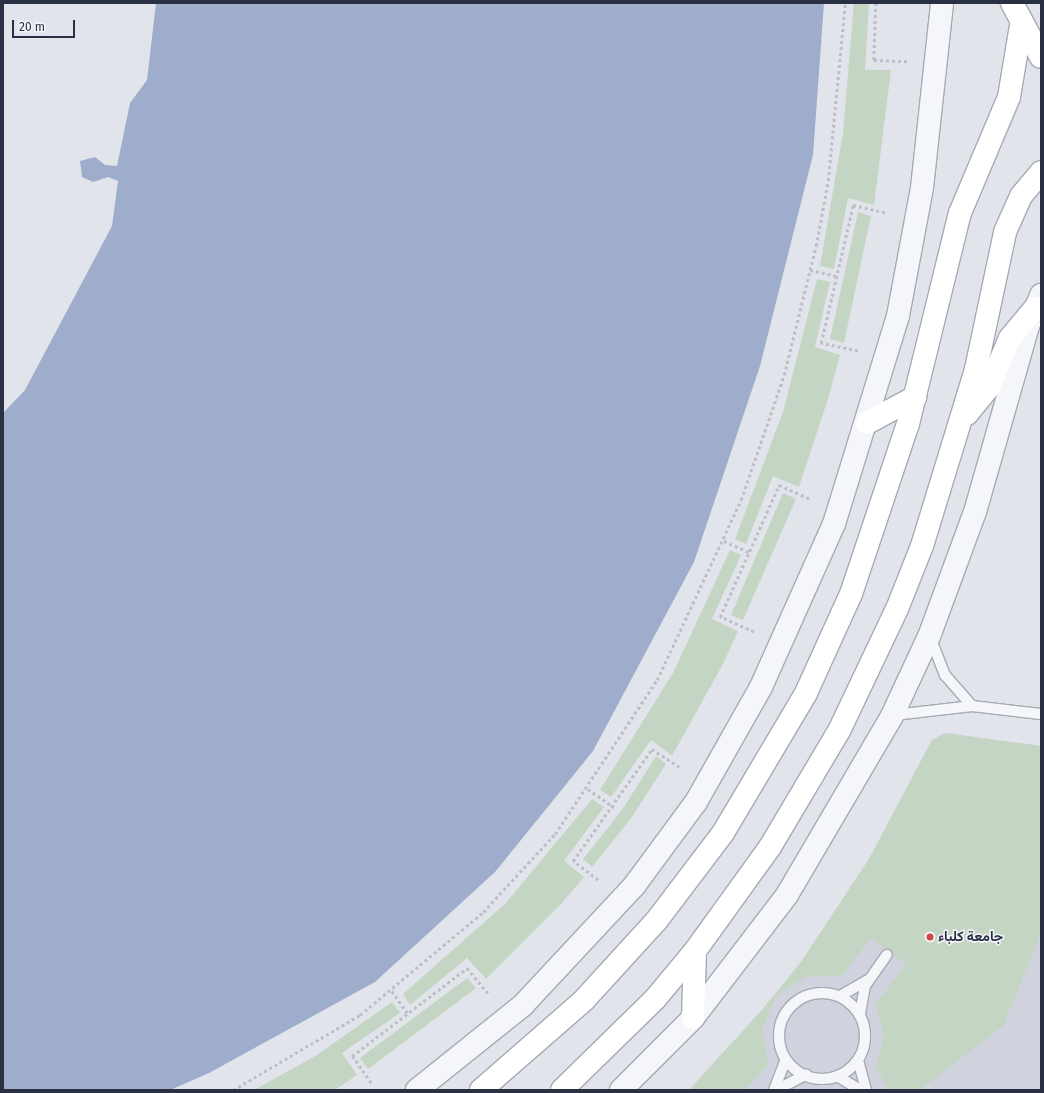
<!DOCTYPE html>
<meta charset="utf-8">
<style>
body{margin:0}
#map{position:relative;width:1044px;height:1093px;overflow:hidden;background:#e2e4eb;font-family:"Fira Sans",Vazirmatn,sans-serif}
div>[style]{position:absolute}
.built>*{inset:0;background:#d0d3dd}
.green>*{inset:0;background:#c5d5c3}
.water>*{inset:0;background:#9dadcb}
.path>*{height:2.5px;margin-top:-1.25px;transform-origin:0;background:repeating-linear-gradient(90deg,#bcbfc6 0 3px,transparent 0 6px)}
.roads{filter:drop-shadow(1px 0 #a7aab5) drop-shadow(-1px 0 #a7aab5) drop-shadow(0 1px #a7aab5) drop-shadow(0 -1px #a7aab5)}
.service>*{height:10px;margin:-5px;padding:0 5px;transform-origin:5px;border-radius:5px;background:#f5f6f9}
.service>.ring{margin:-5px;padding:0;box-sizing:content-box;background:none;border:10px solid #f5f6f9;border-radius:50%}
.tertiary>*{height:22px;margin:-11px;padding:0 11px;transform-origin:11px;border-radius:11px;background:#f5f6f9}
.trunk>*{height:22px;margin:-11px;padding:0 11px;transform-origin:11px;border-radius:11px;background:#fff}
.dots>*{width:11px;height:11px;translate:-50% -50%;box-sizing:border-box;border:2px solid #f2f4f8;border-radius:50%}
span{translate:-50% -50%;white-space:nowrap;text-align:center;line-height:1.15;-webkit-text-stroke:3px #f2f4f8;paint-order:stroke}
.poi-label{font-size:14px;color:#2a3043;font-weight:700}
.left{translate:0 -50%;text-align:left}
.frame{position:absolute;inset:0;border:4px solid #2a3043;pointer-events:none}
.scale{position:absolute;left:12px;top:20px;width:63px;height:18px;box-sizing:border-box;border:2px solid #2a3043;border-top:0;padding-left:5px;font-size:12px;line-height:14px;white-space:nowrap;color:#2a3043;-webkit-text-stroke:3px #f2f4f8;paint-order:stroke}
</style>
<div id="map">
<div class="built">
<div style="clip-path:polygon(945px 733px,1041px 746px,1041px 1090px,689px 1090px,762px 1010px,801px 962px,869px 859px,932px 740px)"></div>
</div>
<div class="green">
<div style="clip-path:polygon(854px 3px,869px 3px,865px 70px,891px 70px,874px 205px,848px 198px,834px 269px,820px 266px,843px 133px)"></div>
<div style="clip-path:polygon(858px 212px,871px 216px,844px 343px,830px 339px)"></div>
<div style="clip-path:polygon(817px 279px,830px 282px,815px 347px,840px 355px,828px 399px,799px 487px,773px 476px,746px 544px,735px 539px,783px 412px)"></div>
<div style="clip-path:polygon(783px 493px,796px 499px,743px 620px,731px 615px)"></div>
<div style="clip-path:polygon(730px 550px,741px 555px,712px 619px,738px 631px,723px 664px,672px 756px,651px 740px,611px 797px,600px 790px,673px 673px)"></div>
<div style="clip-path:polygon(945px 733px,1041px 746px,1041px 933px,1003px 1026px,920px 1090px,890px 1090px,875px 1068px,884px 1036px,876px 1004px,906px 964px,871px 938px,842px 976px,806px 977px,776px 996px,762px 1029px,768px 1065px,744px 1090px,689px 1090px,762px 1010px,801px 962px,869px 859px,932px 740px)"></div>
<div style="clip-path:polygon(656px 756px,666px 764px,632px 817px,592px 867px,583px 859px,622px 810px)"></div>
<div style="clip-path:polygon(592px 799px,604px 807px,564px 861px,584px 877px,561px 904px,486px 979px,467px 958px,410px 1005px,403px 994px,505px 904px)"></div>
<div style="clip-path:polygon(467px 978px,476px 988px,368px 1069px,360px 1058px)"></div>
<div style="clip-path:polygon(392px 1002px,400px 1013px,342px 1053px,357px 1075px,335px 1090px,254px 1090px,317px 1055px)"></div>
</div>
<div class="water">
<div style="clip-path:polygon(156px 3px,824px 3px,813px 155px,760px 366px,694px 562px,593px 751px,495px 872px,375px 982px,209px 1073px,170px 1090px,3px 1090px,3px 413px,25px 390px,112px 226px,118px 181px,108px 177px,93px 182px,82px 177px,80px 161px,95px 157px,105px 165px,117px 166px,130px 103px,147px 80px)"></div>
</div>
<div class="path">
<div style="left:876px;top:3px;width:57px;rotate:92deg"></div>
<div style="left:874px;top:60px;width:33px;rotate:2deg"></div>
<div style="left:810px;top:270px;width:28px;rotate:13deg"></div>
<div style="left:858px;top:351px;width:38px;rotate:-168deg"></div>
<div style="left:821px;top:343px;width:142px;rotate:-76.9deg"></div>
<div style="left:853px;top:205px;width:35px;rotate:13deg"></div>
<div style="left:724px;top:541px;width:27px;rotate:24deg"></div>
<div style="left:754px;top:632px;width:37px;rotate:-156deg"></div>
<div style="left:720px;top:617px;width:145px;rotate:-65.9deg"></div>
<div style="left:779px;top:485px;width:34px;rotate:24deg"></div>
<div style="left:588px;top:789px;width:32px;rotate:35deg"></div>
<div style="left:598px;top:880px;width:31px;rotate:-143deg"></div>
<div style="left:573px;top:861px;width:137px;rotate:-54.8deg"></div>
<div style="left:652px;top:749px;width:33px;rotate:33deg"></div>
<div style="left:392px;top:991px;width:29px;rotate:55deg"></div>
<div style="left:371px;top:1083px;width:33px;rotate:-125deg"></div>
<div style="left:352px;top:1056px;width:145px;rotate:-37.4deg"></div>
<div style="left:467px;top:968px;width:33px;rotate:50deg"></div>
<div style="left:233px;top:1090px;width:147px;rotate:-30.6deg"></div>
<div style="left:360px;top:1015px;width:160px;rotate:-39.9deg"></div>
<div style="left:483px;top:912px;width:106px;rotate:-47.3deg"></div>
<div style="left:555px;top:834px;width:185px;rotate:-56.5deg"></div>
<div style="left:657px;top:680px;width:199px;rotate:-65deg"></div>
<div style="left:741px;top:500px;width:132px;rotate:-71deg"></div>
<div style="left:784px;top:375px;width:133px;rotate:-76.1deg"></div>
<div style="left:816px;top:246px;width:66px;rotate:-79.5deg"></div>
<div style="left:828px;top:181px;width:179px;rotate:-84.5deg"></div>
</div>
<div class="roads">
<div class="service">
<div style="left:931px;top:639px;width:39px;rotate:69deg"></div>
<div style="left:945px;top:675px;width:41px;rotate:48.9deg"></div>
<div style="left:894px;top:715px;width:79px;rotate:-6.6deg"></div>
<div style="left:972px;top:706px;width:69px;rotate:6.6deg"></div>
<div class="ring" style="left:779px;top:993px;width:76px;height:76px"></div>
<div style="left:840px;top:996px;width:32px;rotate:-30deg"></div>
<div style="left:860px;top:1014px;width:28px;rotate:-80deg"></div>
<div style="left:865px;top:986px;width:38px;rotate:-55deg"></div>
<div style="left:858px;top:1060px;width:31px;rotate:75deg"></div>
<div style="left:837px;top:1076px;width:27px;rotate:31deg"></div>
<div style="left:774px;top:1090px;width:33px;rotate:-69deg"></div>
<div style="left:776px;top:1090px;width:34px;rotate:-27deg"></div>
</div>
<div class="tertiary">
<div style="left:417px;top:1090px;width:136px;rotate:-38.7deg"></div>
<div style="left:523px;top:1005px;width:163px;rotate:-47deg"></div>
<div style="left:634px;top:886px;width:104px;rotate:-53.6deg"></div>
<div style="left:696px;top:802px;width:132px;rotate:-60.5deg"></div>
<div style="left:761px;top:687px;width:179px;rotate:-65.9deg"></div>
<div style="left:834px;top:524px;width:218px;rotate:-72.9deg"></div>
<div style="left:898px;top:316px;width:130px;rotate:-79.4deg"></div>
<div style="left:922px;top:188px;width:186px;rotate:-83.8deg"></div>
<div style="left:621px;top:1090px;width:102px;rotate:-45deg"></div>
<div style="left:693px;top:1018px;width:155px;rotate:-52.6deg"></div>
<div style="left:787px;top:895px;width:208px;rotate:-59.6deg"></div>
<div style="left:892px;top:716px;width:90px;rotate:-65.1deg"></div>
<div style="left:930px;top:634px;width:130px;rotate:-69.8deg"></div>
<div style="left:975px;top:512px;width:193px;rotate:-74.1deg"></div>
<div style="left:1028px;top:326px;width:34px;rotate:-67deg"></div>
</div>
<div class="trunk">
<div style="left:1012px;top:3px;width:61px;rotate:61.8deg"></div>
<div style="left:967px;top:414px;width:35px;rotate:-51deg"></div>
<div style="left:989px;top:387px;width:53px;rotate:-66.8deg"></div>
<div style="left:1010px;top:338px;width:39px;rotate:-50deg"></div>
<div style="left:867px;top:423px;width:55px;rotate:-28.4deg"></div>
<div style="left:693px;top:1018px;width:67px;rotate:-88.3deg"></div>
<div style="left:481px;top:1090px;width:137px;rotate:-41.1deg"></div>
<div style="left:584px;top:1000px;width:108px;rotate:-47.6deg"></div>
<div style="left:657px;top:920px;width:109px;rotate:-52.8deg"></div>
<div style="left:723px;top:833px;width:163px;rotate:-59.3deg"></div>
<div style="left:806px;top:693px;width:109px;rotate:-65.6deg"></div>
<div style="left:851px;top:594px;width:179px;rotate:-71.5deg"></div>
<div style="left:908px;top:424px;width:217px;rotate:-76.2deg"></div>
<div style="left:960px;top:213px;width:126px;rotate:-67.1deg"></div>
<div style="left:1009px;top:97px;width:73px;rotate:-80.5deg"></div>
<div style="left:562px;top:1090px;width:130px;rotate:-44.4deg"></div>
<div style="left:655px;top:999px;width:62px;rotate:-50.2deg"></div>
<div style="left:695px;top:951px;width:128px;rotate:-54.2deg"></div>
<div style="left:770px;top:847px;width:135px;rotate:-59.3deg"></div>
<div style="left:839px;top:731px;width:135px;rotate:-64.6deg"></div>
<div style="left:897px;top:609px;width:68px;rotate:-68.4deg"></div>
<div style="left:922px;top:546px;width:185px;rotate:-73deg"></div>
<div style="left:976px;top:369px;width:140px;rotate:-78deg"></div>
<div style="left:1005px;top:232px;width:39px;rotate:-66deg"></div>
<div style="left:1021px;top:196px;width:31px;rotate:-50deg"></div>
</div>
</div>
<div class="dots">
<div style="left:930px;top:937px;background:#d04649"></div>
</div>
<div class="poi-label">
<span class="left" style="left:938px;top:937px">جامعة كلباء</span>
</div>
<div class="frame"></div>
<div class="scale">20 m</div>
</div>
